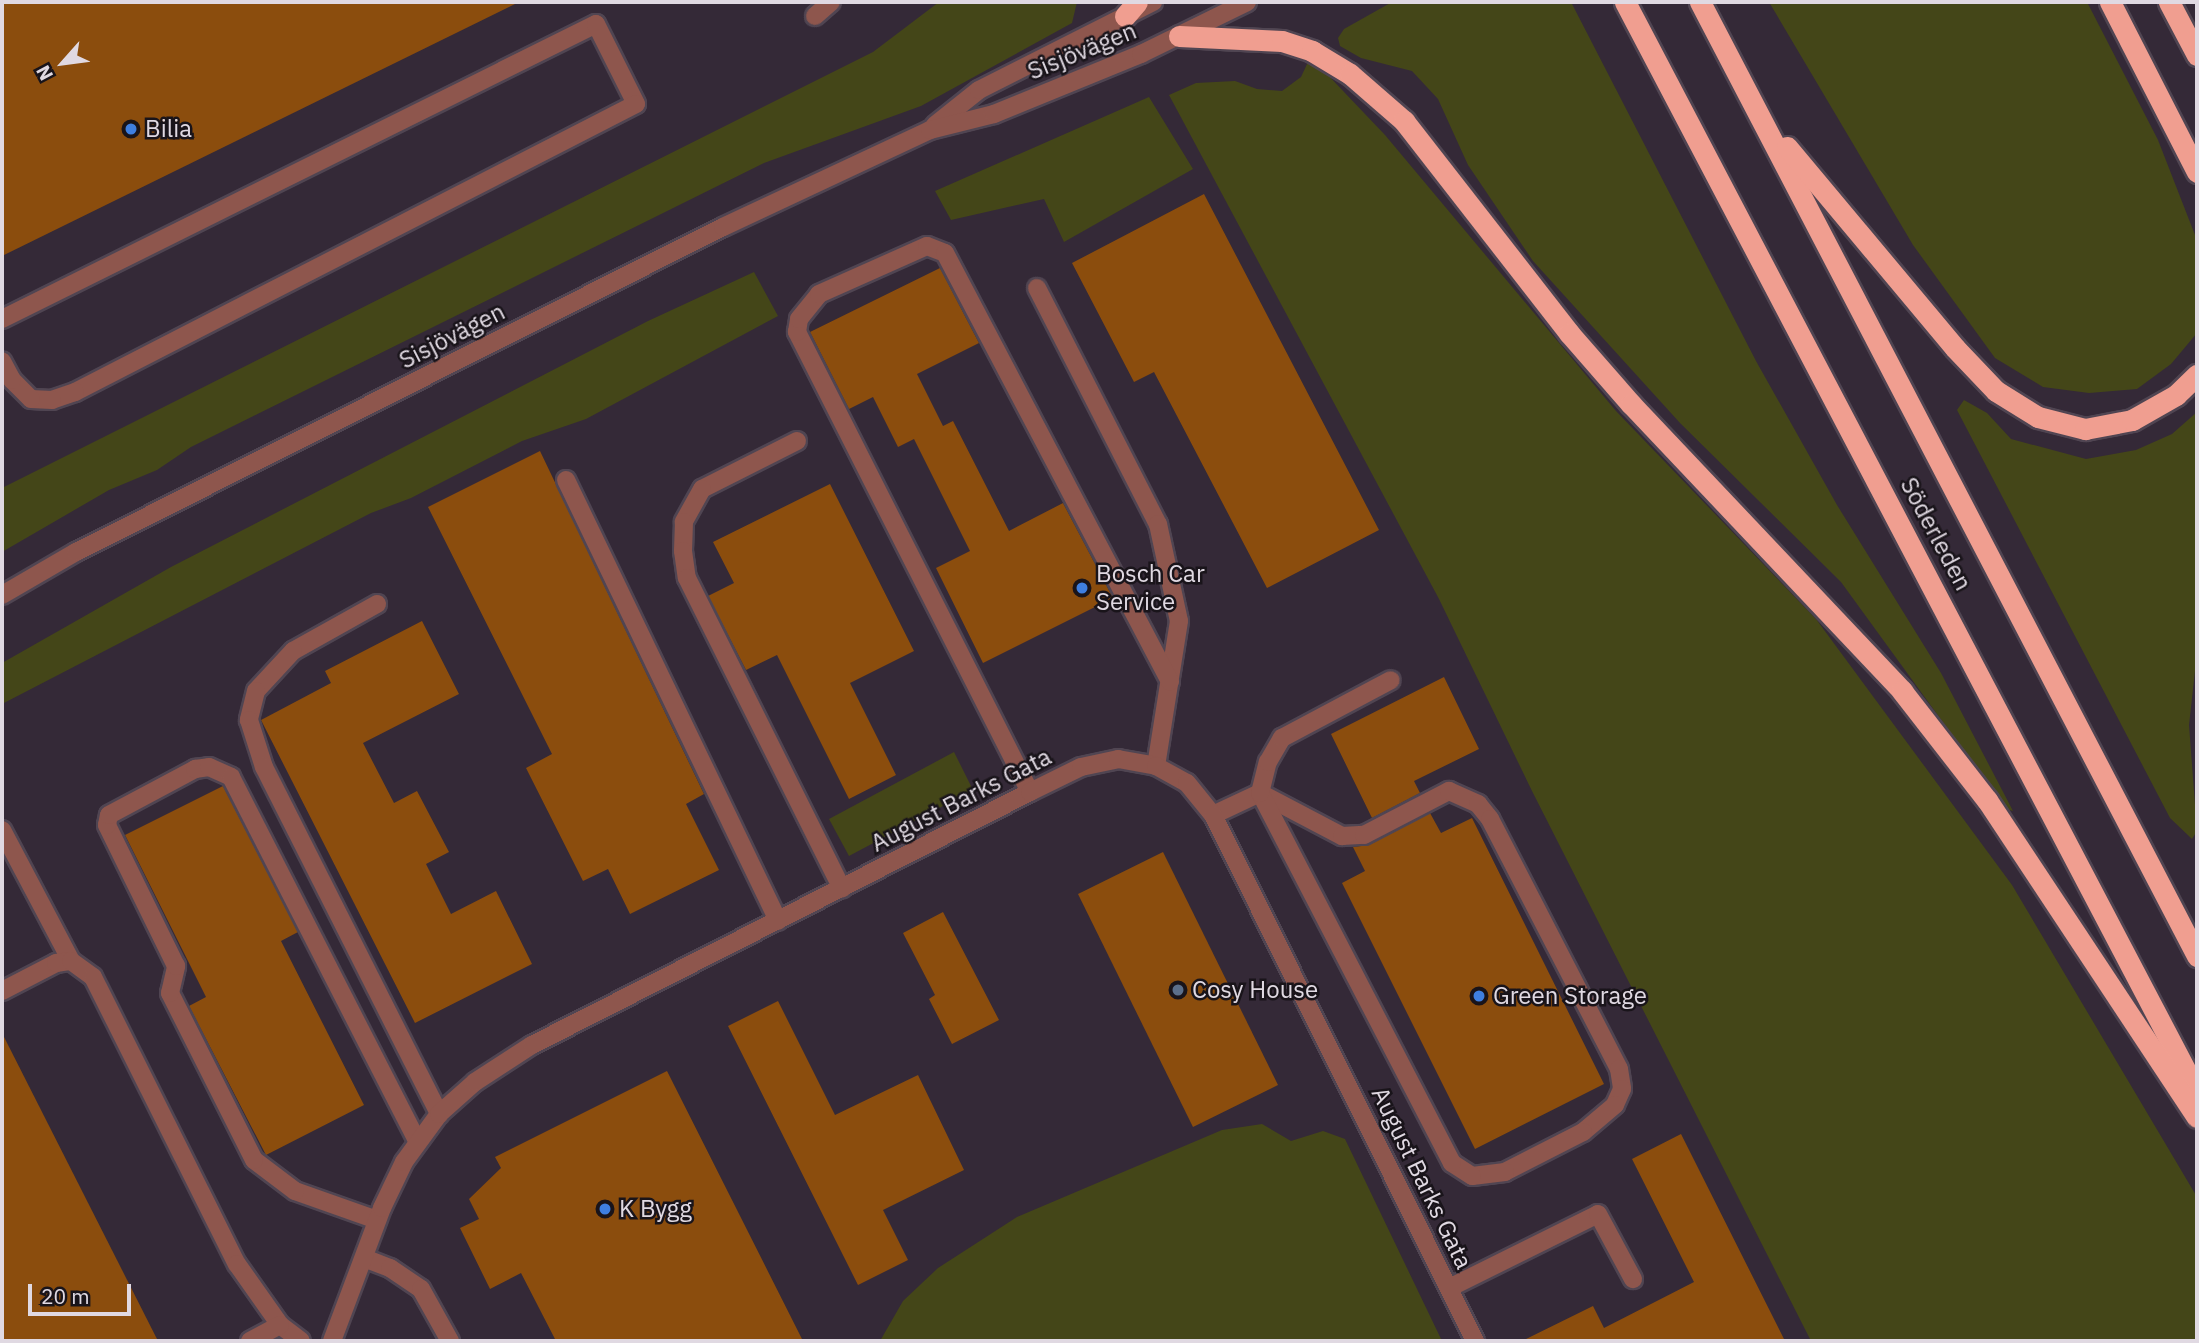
<!DOCTYPE html>
<meta charset="utf-8">
<style>
body{margin:0}
#map{position:relative;width:2199px;height:1343px;overflow:hidden;background:#342937;font-family:"IBM Plex Sans",sans-serif}
div>[style]{position:absolute}
.green>*{inset:0;background:#444618}
.building>*{inset:0;background:#8b4d0d}
.roads{filter:drop-shadow(2px 0 #504552) drop-shadow(-2px 0 #504552) drop-shadow(0 2px #504552) drop-shadow(0 -2px #504552)}
.minor>*{height:18px;margin:-9px;padding:0 9px;transform-origin:9px;border-radius:9px;background:#8e564d}
.highway>*{height:21px;margin:-10.5px;padding:0 10.5px;transform-origin:10.5px;border-radius:10.5px;background:#f09e90}
.dots>*{width:19px;height:19px;translate:-50% -50%;box-sizing:border-box;border:4px solid #19141a;border-radius:50%}
span{translate:-50% -50%;white-space:nowrap;text-align:center;line-height:1.15;-webkit-text-stroke:5px #19141a;paint-order:stroke}
.street-label{font-size:24px;color:#e0d9e2}
.poi-label{font-size:24px;color:#e0d9e2}
.left{translate:0 -50%;text-align:left}
.frame{position:absolute;inset:0;border:4px solid #e0d9e2;pointer-events:none}
.north{position:absolute;left:28px;top:28px;width:70px;height:70px;-webkit-text-stroke:5px #19141a;paint-order:stroke;rotate:242deg;font-size:19px;font-weight:700;line-height:28px;text-align:center;color:#e0d9e2}
.north::after{content:'';display:block;margin:auto;width:24px;height:32px;background:#e0d9e2;clip-path:polygon(50% 0,100% 100%,50% 72%,0 100%)}
.scale{position:absolute;left:28px;top:1284px;width:103px;height:32px;box-sizing:border-box;border:4px solid #e0d9e2;border-top:0;padding-left:9px;font-size:21px;line-height:24px;white-space:nowrap;color:#e0d9e2;-webkit-text-stroke:5px #19141a;paint-order:stroke}
</style>
<div id="map">
<div class="green">
<div style="clip-path:polygon(939px 2px,1077px 2px,1072px 23px,921px 106px,764px 163px,191px 447px,157px 470px,109px 490px,2px 552px,2px 488px,873px 52px)"></div>
<div style="clip-path:polygon(1392px 2px,1571px 2px,1756px 361px,1837px 505px,1941px 673px,2013px 811px,2006px 809px,1841px 582px,1680px 423px,1533px 261px,1468px 165px,1438px 99px,1412px 71px,1361px 58px,1340px 46px,1338px 38px,1344px 29px)"></div>
<div style="clip-path:polygon(1769px 2px,2087px 2px,2158px 140px,2195px 235px,2197px 333px,2171px 364px,2137px 389px,2089px 393px,2043px 387px,1995px 358px,1913px 245px)"></div>
<div style="clip-path:polygon(1308px 62px,1325px 72px,1385px 135px,1616px 411px,1816px 619px,2012px 885px,2197px 1197px,2197px 1341px,1811px 1341px,1532px 791px,1439px 599px,1169px 95px,1196px 83px,1235px 81px,1257px 89px,1282px 91px,1301px 77px)"></div>
<div style="clip-path:polygon(1149px 97px,1193px 169px,1064px 242px,1044px 199px,951px 220px,935px 191px)"></div>
<div style="clip-path:polygon(754px 272px,778px 316px,586px 419px,522px 441px,411px 498px,371px 513px,2px 704px,2px 663px,171px 567px,648px 321px)"></div>
<div style="clip-path:polygon(1964px 400px,1987px 413px,2011px 439px,2086px 459px,2136px 450px,2172px 434px,2197px 412px,2197px 653px,2189px 725px,2197px 831px,2192px 839px,2170px 818px,1957px 410px)"></div>
<div style="clip-path:polygon(954px 752px,973px 790px,849px 856px,829px 819px)"></div>
<div style="clip-path:polygon(1262px 1124px,1291px 1141px,1323px 1131px,1345px 1139px,1442px 1341px,880px 1341px,903px 1301px,938px 1268px,1017px 1217px,1222px 1130px)"></div>
</div>
<div class="building">
<div style="clip-path:polygon(2px 2px,519px 2px,2px 256px)"></div>
<div style="clip-path:polygon(1204px 194px,1379px 530px,1267px 588px,1154px 372px,1134px 382px,1072px 263px)"></div>
<div style="clip-path:polygon(940px 268px,979px 343px,917px 374px,943px 426px,953px 421px,1009px 531px,1063px 503px,1113px 598px,983px 663px,936px 568px,970px 551px,914px 439px,898px 447px,873px 397px,849px 409px,810px 332px)"></div>
<div style="clip-path:polygon(540px 451px,704px 794px,686px 804px,719px 870px,630px 914px,608px 869px,583px 881px,526px 768px,552px 754px,428px 507px)"></div>
<div style="clip-path:polygon(830px 484px,914px 651px,850px 683px,896px 775px,849px 799px,777px 655px,746px 670px,708px 596px,734px 583px,713px 542px)"></div>
<div style="clip-path:polygon(422px 621px,459px 694px,363px 743px,394px 803px,417px 791px,449px 852px,426px 864px,451px 914px,496px 891px,532px 964px,415px 1023px,261px 720px,331px 683px,325px 671px)"></div>
<div style="clip-path:polygon(1444px 677px,1479px 749px,1414px 781px,1420px 793px,1372px 818px,1331px 734px)"></div>
<div style="clip-path:polygon(223px 786px,298px 932px,281px 941px,364px 1105px,266px 1155px,189px 1006px,206px 997px,125px 835px)"></div>
<div style="clip-path:polygon(1430px 813px,1441px 833px,1472px 818px,1604px 1084px,1475px 1149px,1342px 883px,1365px 871px,1353px 847px,1369px 845px)"></div>
<div style="clip-path:polygon(1163px 852px,1278px 1085px,1193px 1127px,1078px 894px)"></div>
<div style="clip-path:polygon(943px 912px,999px 1020px,952px 1044px,929px 999px,935px 995px,903px 933px)"></div>
<div style="clip-path:polygon(778px 1001px,835px 1115px,918px 1075px,964px 1170px,883px 1210px,908px 1260px,858px 1285px,728px 1026px)"></div>
<div style="clip-path:polygon(2px 1033px,158px 1341px,2px 1341px)"></div>
<div style="clip-path:polygon(667px 1071px,803px 1341px,556px 1341px,521px 1273px,490px 1289px,460px 1228px,479px 1219px,469px 1199px,501px 1168px,495px 1157px)"></div>
<div style="clip-path:polygon(1681px 1134px,1785px 1341px,1522px 1341px,1593px 1306px,1604px 1328px,1694px 1282px,1632px 1159px)"></div>
</div>
<div class="roads">
<div class="minor">
<div style="left:815px;top:16px;width:21px;rotate:-41deg"></div>
<div style="left:935px;top:125px;width:56px;rotate:-38.5deg"></div>
<div style="left:979px;top:90px;width:195px;rotate:-26.8deg"></div>
<div style="left:1037px;top:288px;width:265px;rotate:62.9deg"></div>
<div style="left:1158px;top:524px;width:99px;rotate:77.8deg"></div>
<div style="left:1179px;top:621px;width:147px;rotate:99deg"></div>
<div style="left:2px;top:319px;width:663px;rotate:-26.41deg"></div>
<div style="left:596px;top:24px;width:89px;rotate:63.4deg"></div>
<div style="left:636px;top:104px;width:631px;rotate:152.83deg"></div>
<div style="left:75px;top:392px;width:24px;rotate:161deg"></div>
<div style="left:52px;top:400px;width:21px;rotate:-177deg"></div>
<div style="left:31px;top:399px;width:27px;rotate:-135deg"></div>
<div style="left:12px;top:380px;width:21px;rotate:-118deg"></div>
<div style="left:797px;top:441px;width:106px;rotate:153.2deg"></div>
<div style="left:702px;top:489px;width:38px;rotate:119deg"></div>
<div style="left:684px;top:522px;width:29px;rotate:92deg"></div>
<div style="left:683px;top:551px;width:27px;rotate:82deg"></div>
<div style="left:687px;top:578px;width:347px;rotate:63.5deg"></div>
<div style="left:566px;top:480px;width:489px;rotate:64.3deg"></div>
<div style="left:2px;top:595px;width:86px;rotate:-30.2deg"></div>
<div style="left:76px;top:552px;width:724px;rotate:-26.67deg"></div>
<div style="left:723px;top:227px;width:229px;rotate:-25.1deg"></div>
<div style="left:930px;top:130px;width:66px;rotate:-14deg"></div>
<div style="left:994px;top:114px;width:159px;rotate:-22.2deg"></div>
<div style="left:1141px;top:54px;width:118px;rotate:-26.1deg"></div>
<div style="left:377px;top:604px;width:96px;rotate:150.8deg"></div>
<div style="left:293px;top:651px;width:54px;rotate:132.8deg"></div>
<div style="left:256px;top:691px;width:30px;rotate:104deg"></div>
<div style="left:249px;top:720px;width:49px;rotate:72.3deg"></div>
<div style="left:264px;top:767px;width:389px;rotate:63.2deg"></div>
<div style="left:1030px;top:792px;width:516px;rotate:-116.86deg"></div>
<div style="left:797px;top:332px;width:13px;rotate:-81deg"></div>
<div style="left:799px;top:319px;width:32px;rotate:-51deg"></div>
<div style="left:819px;top:294px;width:118px;rotate:-24deg"></div>
<div style="left:927px;top:246px;width:19px;rotate:21deg"></div>
<div style="left:945px;top:253px;width:484px;rotate:62.3deg"></div>
<div style="left:1213px;top:815px;width:52px;rotate:-25.1deg"></div>
<div style="left:1260px;top:793px;width:93px;rotate:27.7deg"></div>
<div style="left:1342px;top:836px;width:22px;rotate:-3deg"></div>
<div style="left:1364px;top:835px;width:96px;rotate:-27.4deg"></div>
<div style="left:1449px;top:791px;width:32px;rotate:24deg"></div>
<div style="left:1478px;top:804px;width:19px;rotate:51deg"></div>
<div style="left:1490px;top:819px;width:281px;rotate:62.7deg"></div>
<div style="left:1619px;top:1069px;width:20px;rotate:81deg"></div>
<div style="left:1622px;top:1089px;width:17px;rotate:114deg"></div>
<div style="left:1615px;top:1105px;width:42px;rotate:139.8deg"></div>
<div style="left:1583px;top:1132px;width:88px;rotate:152.9deg"></div>
<div style="left:1505px;top:1172px;width:33px;rotate:173deg"></div>
<div style="left:1472px;top:1176px;width:24px;rotate:-147deg"></div>
<div style="left:1452px;top:1163px;width:417px;rotate:-117.4deg"></div>
<div style="left:1260px;top:793px;width:32px;rotate:-76deg"></div>
<div style="left:1268px;top:762px;width:28px;rotate:-60deg"></div>
<div style="left:1282px;top:738px;width:123px;rotate:-28deg"></div>
<div style="left:2px;top:830px;width:148px;rotate:62.2deg"></div>
<div style="left:2px;top:991px;width:61px;rotate:-27.4deg"></div>
<div style="left:56px;top:963px;width:15px;rotate:-8deg"></div>
<div style="left:71px;top:961px;width:27px;rotate:36deg"></div>
<div style="left:93px;top:977px;width:321px;rotate:63.4deg"></div>
<div style="left:237px;top:1264px;width:75px;rotate:54.8deg"></div>
<div style="left:280px;top:1325px;width:26px;rotate:37deg"></div>
<div style="left:377px;top:1220px;width:87px;rotate:-160.5deg"></div>
<div style="left:295px;top:1191px;width:51px;rotate:-142.9deg"></div>
<div style="left:254px;top:1160px;width:187px;rotate:-116.7deg"></div>
<div style="left:170px;top:993px;width:28px;rotate:-77deg"></div>
<div style="left:176px;top:966px;width:157px;rotate:-116.1deg"></div>
<div style="left:107px;top:825px;width:10px;rotate:-79deg"></div>
<div style="left:109px;top:815px;width:98px;rotate:-28.1deg"></div>
<div style="left:195px;top:769px;width:14px;rotate:-8deg"></div>
<div style="left:209px;top:767px;width:24px;rotate:24deg"></div>
<div style="left:231px;top:777px;width:410px;rotate:62.9deg"></div>
<div style="left:364px;top:1258px;width:28px;rotate:21deg"></div>
<div style="left:390px;top:1268px;width:37px;rotate:34deg"></div>
<div style="left:421px;top:1289px;width:60px;rotate:60.9deg"></div>
<div style="left:1449px;top:1288px;width:166px;rotate:-26.4deg"></div>
<div style="left:1598px;top:1214px;width:74px;rotate:61.7deg"></div>
<div style="left:250px;top:1341px;width:34px;rotate:-28deg"></div>
<div style="left:332px;top:1341px;width:142px;rotate:-69.4deg"></div>
<div style="left:382px;top:1208px;width:51px;rotate:-64.4deg"></div>
<div style="left:404px;top:1162px;width:59px;rotate:-53.9deg"></div>
<div style="left:439px;top:1114px;width:48px;rotate:-41.6deg"></div>
<div style="left:475px;top:1082px;width:68px;rotate:-33deg"></div>
<div style="left:532px;top:1045px;width:559px;rotate:-26.93deg"></div>
<div style="left:1030px;top:792px;width:57px;rotate:-26.1deg"></div>
<div style="left:1081px;top:767px;width:38px;rotate:-12deg"></div>
<div style="left:1118px;top:759px;width:39px;rotate:10deg"></div>
<div style="left:1156px;top:766px;width:35px;rotate:29deg"></div>
<div style="left:1187px;top:783px;width:41px;rotate:50.9deg"></div>
<div style="left:1213px;top:815px;width:588px;rotate:63.52deg"></div>
</div>
<div class="highway">
<div style="left:1625px;top:2px;width:1231px;rotate:62.31deg"></div>
<div style="left:1700px;top:2px;width:1076px;rotate:62.48deg"></div>
<div style="left:2110px;top:2px;width:191px;rotate:62.9deg"></div>
<div style="left:2169px;top:2px;width:60px;rotate:62.2deg"></div>
<div style="left:1125px;top:16px;width:18px;rotate:-49deg"></div>
<div style="left:1179px;top:36px;width:103px;rotate:2.8deg"></div>
<div style="left:1282px;top:41px;width:32px;rotate:18deg"></div>
<div style="left:1312px;top:51px;width:44px;rotate:31.2deg"></div>
<div style="left:1350px;top:74px;width:72px;rotate:41deg"></div>
<div style="left:1404px;top:121px;width:269px;rotate:52.1deg"></div>
<div style="left:1569px;top:333px;width:94px;rotate:48.9deg"></div>
<div style="left:1631px;top:404px;width:395px;rotate:46.6deg"></div>
<div style="left:1902px;top:691px;width:138px;rotate:52.1deg"></div>
<div style="left:1987px;top:800px;width:380px;rotate:56.5deg"></div>
<div style="left:1787px;top:147px;width:262px;rotate:50.1deg"></div>
<div style="left:1955px;top:348px;width:59px;rotate:46.4deg"></div>
<div style="left:1996px;top:391px;width:49px;rotate:31.8deg"></div>
<div style="left:2038px;top:417px;width:49px;rotate:14.3deg"></div>
<div style="left:2085px;top:429px;width:48px;rotate:-10.8deg"></div>
<div style="left:2132px;top:420px;width:51px;rotate:-29.6deg"></div>
<div style="left:2176px;top:395px;width:29px;rotate:-44deg"></div>
</div>
</div>
<div class="dots">
<div style="left:131px;top:129px;background:#3f7fe0"></div>
<div style="left:1082px;top:588px;background:#3f7fe0"></div>
<div style="left:1178px;top:990px;background:#5c6f8a"></div>
<div style="left:1479px;top:996px;background:#3f7fe0"></div>
<div style="left:605px;top:1209px;background:#3f7fe0"></div>
</div>
<div class="street-label">
<span style="left:1082px;top:51px;rotate:-22deg">Sisjövägen</span>
<span style="left:452px;top:336px;rotate:-27deg">Sisjövägen</span>
<span style="left:1936px;top:534px;rotate:62deg">Söderleden</span>
<span style="left:961px;top:800px;rotate:-27deg">August Barks Gata</span>
<span style="left:1422px;top:1178px;rotate:64deg">August Barks Gata</span>
</div>
<div class="poi-label">
<span class="left" style="left:145px;top:129px">Bilia</span>
<span class="left" style="left:1096px;top:588px">Bosch Car<br>Service</span>
<span class="left" style="left:1192px;top:990px">Cosy House</span>
<span class="left" style="left:1493px;top:996px">Green Storage</span>
<span class="left" style="left:619px;top:1209px">K Bygg</span>
</div>
<div class="frame"></div>
<div class="north">N</div>
<div class="scale">20 m</div>
</div>
